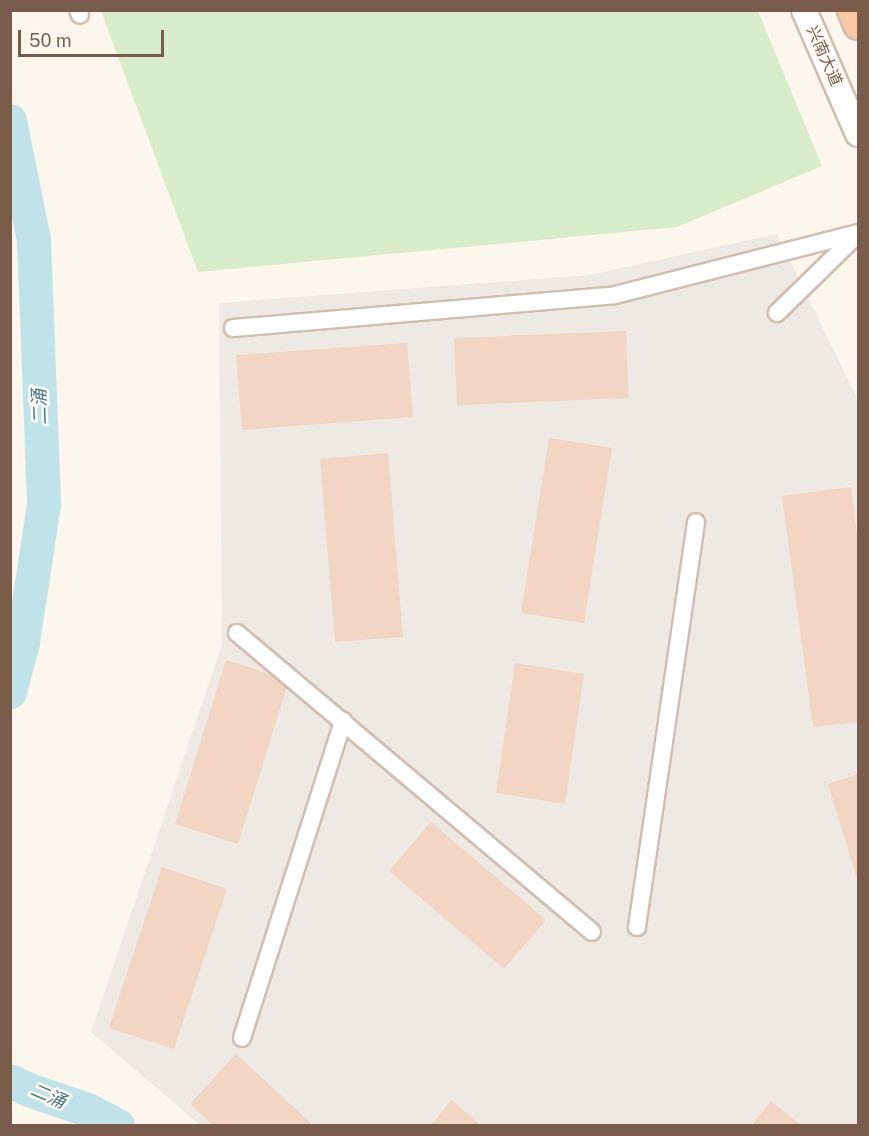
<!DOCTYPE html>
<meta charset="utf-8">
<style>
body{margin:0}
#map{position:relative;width:869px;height:1136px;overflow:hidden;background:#fdf6ec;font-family:"Public Sans","Noto Sans SC",sans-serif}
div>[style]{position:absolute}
.industrial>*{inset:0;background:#efe9e4}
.green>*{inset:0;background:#d8ecc9}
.river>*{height:34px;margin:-17px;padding:0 17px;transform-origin:17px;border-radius:17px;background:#bfe3e8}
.building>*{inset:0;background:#f3d5c3}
.roads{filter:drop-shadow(2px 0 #d1beb0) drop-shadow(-2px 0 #d1beb0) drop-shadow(0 2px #d1beb0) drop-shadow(0 -2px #d1beb0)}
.minor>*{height:16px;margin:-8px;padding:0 8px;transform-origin:8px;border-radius:8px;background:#fff}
.secondary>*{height:24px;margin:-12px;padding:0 12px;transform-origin:12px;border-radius:12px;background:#fff}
.trunk>*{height:28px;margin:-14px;padding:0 14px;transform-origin:14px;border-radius:14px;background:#f9c8a4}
span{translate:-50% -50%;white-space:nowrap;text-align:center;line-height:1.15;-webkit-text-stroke:5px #fffaf3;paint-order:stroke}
.street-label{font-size:16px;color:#7a5c4d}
.water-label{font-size:18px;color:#437c86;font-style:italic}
.frame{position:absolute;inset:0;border:12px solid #7a5c4d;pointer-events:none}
.scale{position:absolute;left:18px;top:30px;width:146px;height:27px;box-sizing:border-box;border:3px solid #7a5c4d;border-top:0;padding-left:8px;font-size:18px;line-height:21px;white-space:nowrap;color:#7a5c4d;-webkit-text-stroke:4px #fffaf3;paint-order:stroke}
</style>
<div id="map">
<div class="industrial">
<div style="clip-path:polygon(777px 234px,858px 400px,858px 1125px,200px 1125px,91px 1032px,222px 644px,219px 303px,589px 275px)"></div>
</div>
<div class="green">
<div style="clip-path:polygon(101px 11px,758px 11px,822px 166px,677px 227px,198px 272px)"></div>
</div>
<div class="river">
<div style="left:10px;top:121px;width:121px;rotate:78.6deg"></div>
<div style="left:34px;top:240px;width:265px;rotate:87.8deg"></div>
<div style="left:44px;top:505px;width:140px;rotate:98.7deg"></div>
<div style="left:23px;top:643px;width:51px;rotate:104.9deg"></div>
<div style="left:10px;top:1081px;width:21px;rotate:25deg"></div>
<div style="left:29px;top:1090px;width:65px;rotate:19deg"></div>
<div style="left:90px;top:1111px;width:32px;rotate:28deg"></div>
</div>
<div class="building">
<div style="clip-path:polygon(626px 331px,629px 398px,457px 405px,454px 338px)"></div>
<div style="clip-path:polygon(407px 343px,413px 417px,242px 430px,236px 355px)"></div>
<div style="clip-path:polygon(549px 438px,612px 448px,584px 623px,521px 613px)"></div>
<div style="clip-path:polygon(388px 453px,403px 637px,335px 642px,320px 459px)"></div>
<div style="clip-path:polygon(851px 487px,858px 542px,858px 722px,813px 727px,782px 496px)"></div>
<div style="clip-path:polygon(226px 660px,289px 680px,238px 844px,175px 824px)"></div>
<div style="clip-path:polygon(515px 663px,584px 674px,565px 804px,496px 793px)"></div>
<div style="clip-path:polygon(858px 774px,858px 882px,828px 784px)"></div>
<div style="clip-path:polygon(431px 822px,546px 920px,504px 969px,389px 871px)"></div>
<div style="clip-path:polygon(162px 867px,227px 889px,174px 1049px,109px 1028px)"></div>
<div style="clip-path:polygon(236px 1054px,314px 1126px,214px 1126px,190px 1104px)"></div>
<div style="clip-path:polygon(451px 1100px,482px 1126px,431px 1126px)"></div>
<div style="clip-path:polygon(771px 1101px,802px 1126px,751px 1126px)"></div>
</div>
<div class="roads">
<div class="minor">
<div style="left:78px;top:10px;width:5px;rotate:68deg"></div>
<div style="left:777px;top:313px;width:113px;rotate:-44.3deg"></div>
<div style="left:233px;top:328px;width:383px;rotate:-4.9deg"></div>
<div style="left:615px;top:295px;width:251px;rotate:-14.3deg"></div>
<div style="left:237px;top:633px;width:464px;rotate:40.1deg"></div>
<div style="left:637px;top:927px;width:409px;rotate:-81.7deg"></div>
<div style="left:242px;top:1038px;width:333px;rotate:-72.3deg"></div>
</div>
<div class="secondary">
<div style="left:804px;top:10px;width:135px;rotate:66.5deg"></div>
</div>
<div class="trunk">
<div style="left:852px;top:10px;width:16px;rotate:68deg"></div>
</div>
</div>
<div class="street-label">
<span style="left:824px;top:56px;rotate:66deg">兴南大道</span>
</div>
<div class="water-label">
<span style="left:40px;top:407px;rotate:-92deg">二涌</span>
<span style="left:48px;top:1096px;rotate:23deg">二涌</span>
</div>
<div class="frame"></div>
<div class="scale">50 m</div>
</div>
